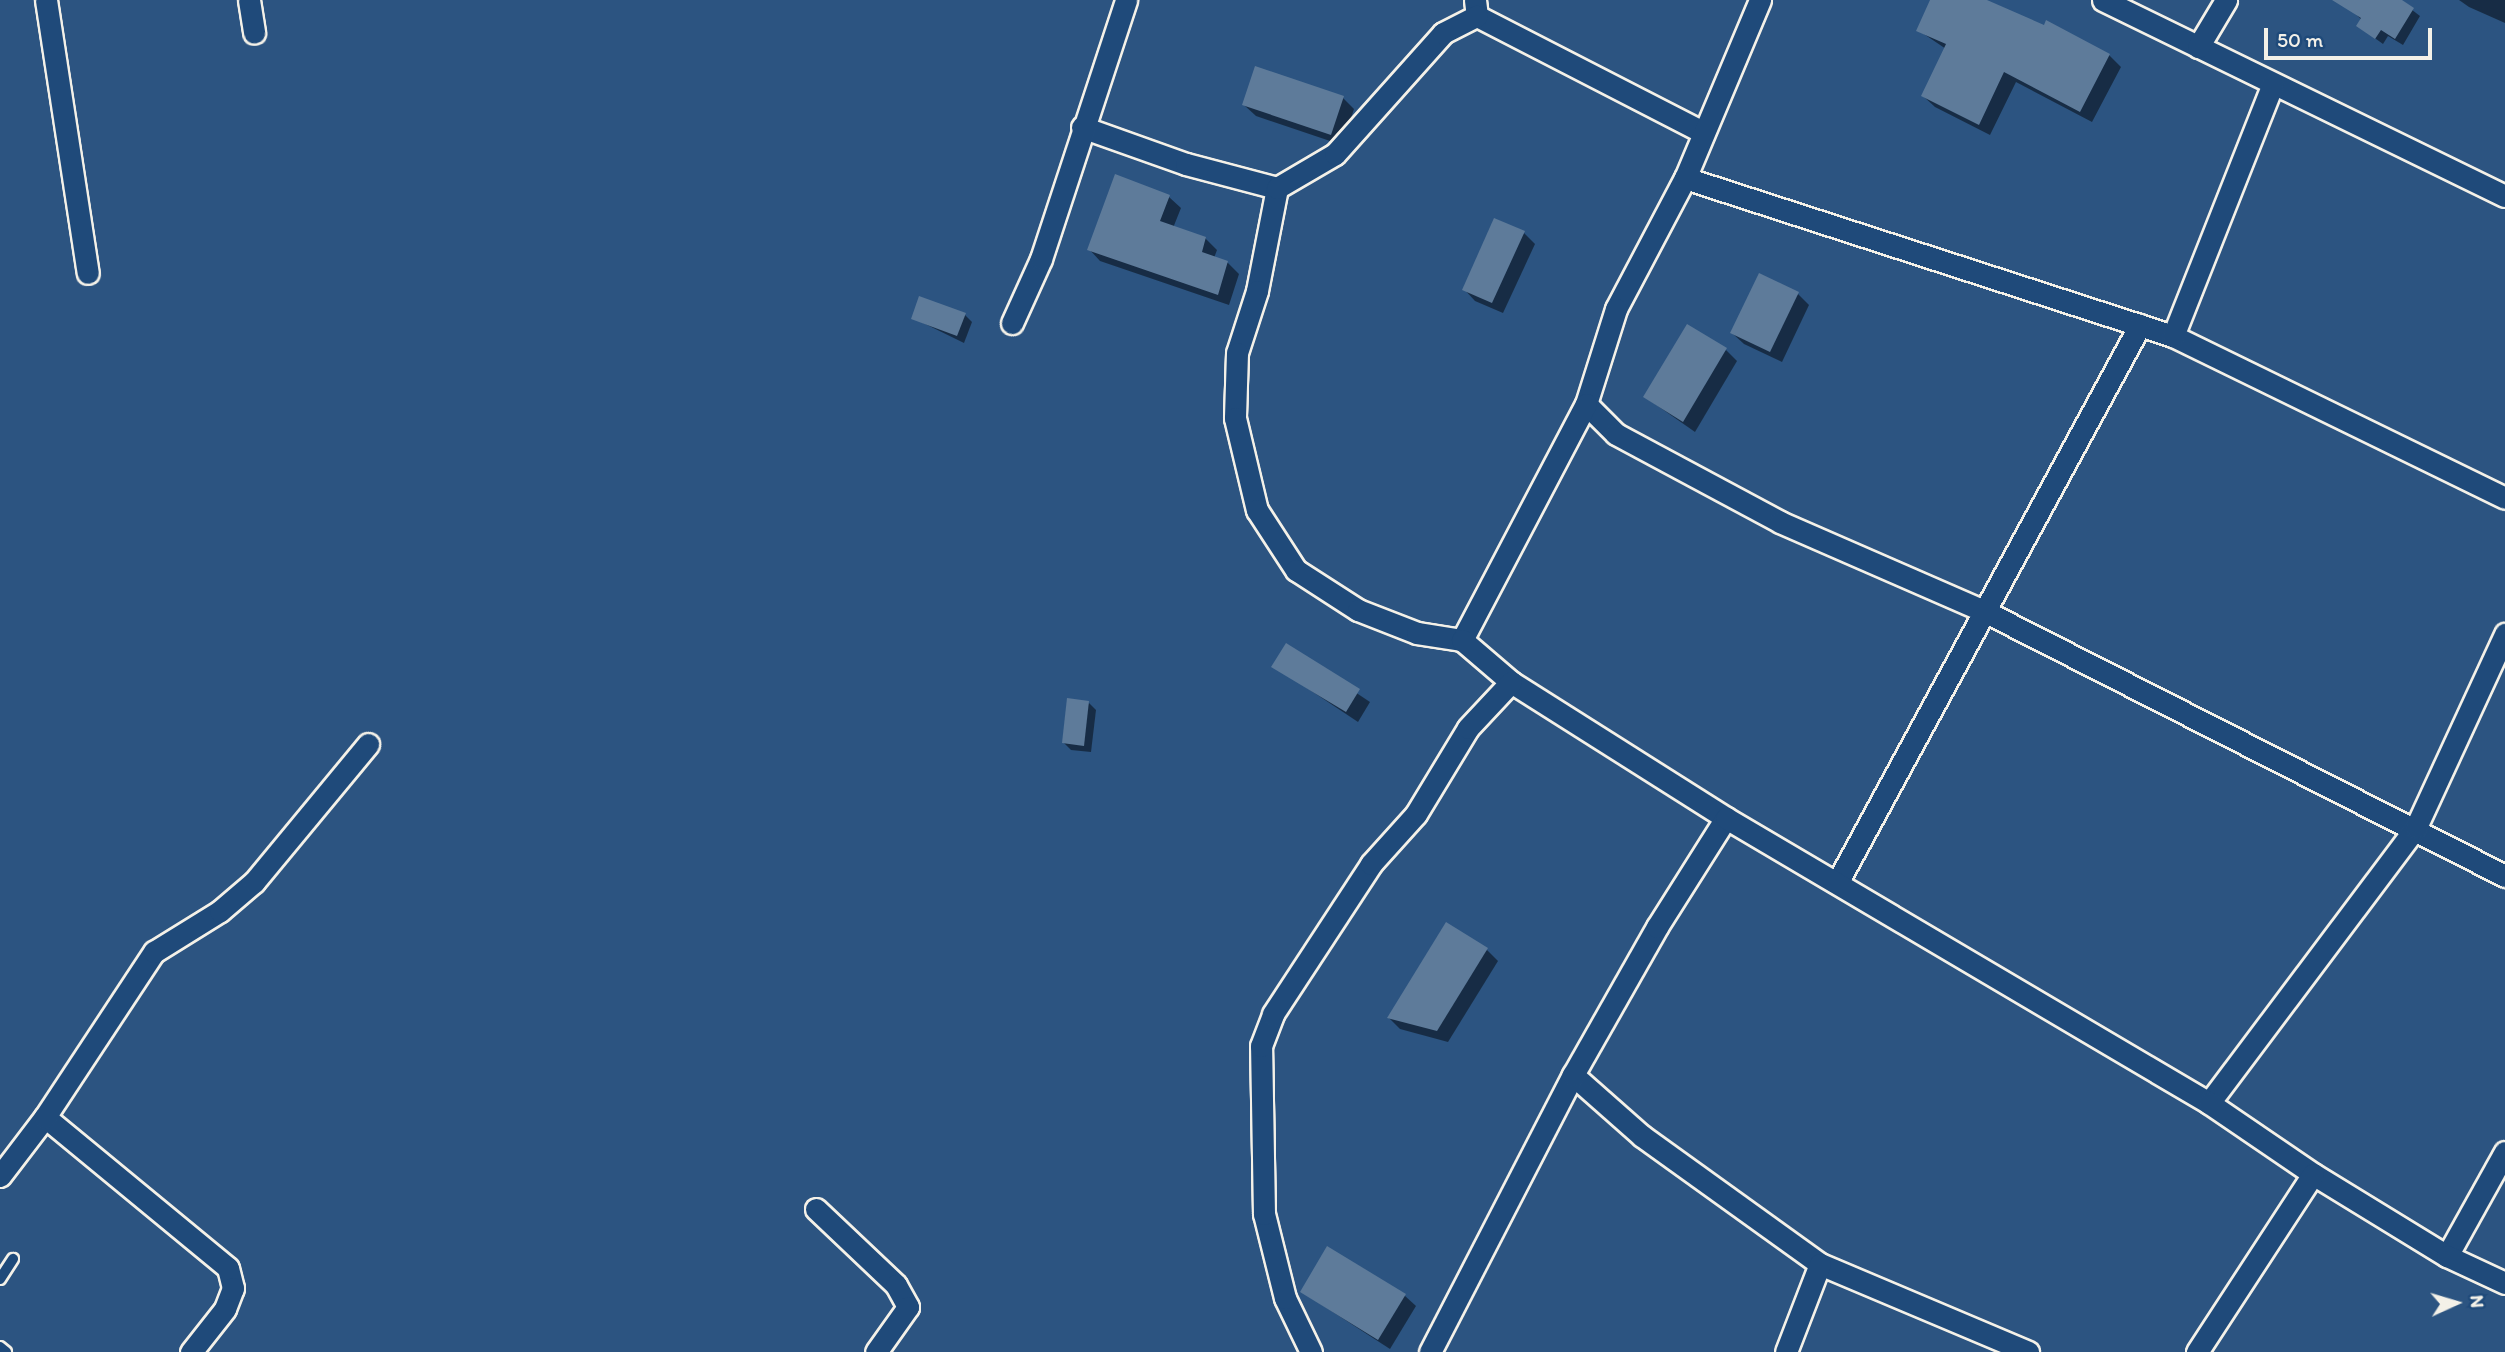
<!DOCTYPE html>
<style>
body{margin:0}
#map{position:relative;width:2505px;height:1352px;overflow:hidden;background:#2c5481;font-family:Itim,sans-serif}
div>[style]{position:absolute}
.shadow>*{inset:0;background:#0007}
.building>*{inset:0;background:#5e7b9a}
.roads{filter:drop-shadow(2px 0 #f4f1e8) drop-shadow(-2px 0 #f4f1e8) drop-shadow(0 2px #f4f1e8) drop-shadow(0 -2px #f4f1e8)}
.lane>*{height:10px;margin:-5px;padding:0 5px;transform-origin:5px;border-radius:5px;background:#1f4a7a}
.street>*{height:21px;margin:-10.5px;padding:0 10.5px;transform-origin:10.5px;border-radius:10.5px;background:#1f4a7a}
span{translate:-50% -50%;white-space:nowrap;text-align:center;line-height:1.15;-webkit-text-stroke:5px #1f4a7a;paint-order:stroke}
.north{position:absolute;left:2421px;top:1268px;width:70px;height:70px;-webkit-text-stroke:5px #1f4a7a;paint-order:stroke;rotate:86deg;font-size:19px;font-weight:700;line-height:28px;text-align:center;color:#f4f1e8}
.north::after{content:'';display:block;margin:auto;width:24px;height:32px;background:#f4f1e8;clip-path:polygon(50% 0,100% 100%,50% 72%,0 100%)}
.scale{position:absolute;left:2264px;top:28px;width:168px;height:32px;box-sizing:border-box;border:4px solid #f4f1e8;border-top:0;padding-left:9px;font-size:21px;line-height:24px;white-space:nowrap;color:#f4f1e8;-webkit-text-stroke:5px #1f4a7a;paint-order:stroke}
</style>
<div id="map">
<div class="shadow">
<div style="clip-path:polygon(1932px 0,1983px 0,2045px 27px,2047px 23px,2109px 55px,2121px 67px,2092px 122px,2016px 82px,1990px 135px,1935px 107px,1923px 96px,1946px 49px,1918px 30px)"></div>
<div style="clip-path:polygon(2358px 0,2399px 0,2420px 16px,2403px 45px,2388px 36px,2383px 44px,2358px 26px,2362px 20px,2351px 10px)"></div>
<div style="clip-path:polygon(2459px 0,2505px 0,2505px 23px,2469px 7px)"></div>
<div style="clip-path:polygon(1343px 98px,1354px 109px,1342px 145px,1256px 116px,1244px 105px)"></div>
<div style="clip-path:polygon(1116px 176px,1169px 197px,1181px 208px,1173px 228px,1205px 238px,1217px 250px,1214px 258px,1228px 263px,1239px 274px,1229px 305px,1100px 261px,1089px 249px)"></div>
<div style="clip-path:polygon(1524px 233px,1535px 244px,1503px 313px,1475px 301px,1464px 289px)"></div>
<div style="clip-path:polygon(1798px 294px,1809px 305px,1782px 362px,1744px 344px,1732px 333px)"></div>
<div style="clip-path:polygon(965px 315px,972px 322px,964px 343px,913px 318px)"></div>
<div style="clip-path:polygon(1726px 350px,1737px 361px,1695px 432px,1645px 397px)"></div>
<div style="clip-path:polygon(1286px 646px,1370px 702px,1358px 722px,1274px 666px)"></div>
<div style="clip-path:polygon(1089px 703px,1096px 710px,1091px 752px,1071px 750px,1064px 743px)"></div>
<div style="clip-path:polygon(1487px 950px,1498px 961px,1448px 1042px,1400px 1029px,1389px 1018px)"></div>
<div style="clip-path:polygon(1302px 1292px,1404px 1295px,1416px 1306px,1390px 1349px)"></div>
</div>
<div class="building">
<div style="clip-path:polygon(1930px 0,1987px 0,2044px 25px,2046px 20px,2110px 54px,2080px 112px,2004px 72px,1979px 125px,1921px 96px,1946px 44px,1916px 31px)"></div>
<div style="clip-path:polygon(2332px 0,2402px 0,2414px 8px,2395px 39px,2381px 30px,2375px 39px,2356px 26px,2361px 18px)"></div>
<div style="clip-path:polygon(1255px 66px,1344px 96px,1331px 135px,1242px 105px)"></div>
<div style="clip-path:polygon(1115px 174px,1170px 195px,1160px 221px,1206px 237px,1202px 252px,1228px 261px,1218px 295px,1087px 250px)"></div>
<div style="clip-path:polygon(1494px 218px,1525px 231px,1492px 303px,1462px 290px)"></div>
<div style="clip-path:polygon(1759px 273px,1799px 292px,1770px 352px,1730px 333px)"></div>
<div style="clip-path:polygon(919px 296px,966px 313px,957px 336px,911px 319px)"></div>
<div style="clip-path:polygon(1687px 324px,1727px 348px,1683px 422px,1643px 397px)"></div>
<div style="clip-path:polygon(1286px 643px,1360px 689px,1346px 712px,1271px 667px)"></div>
<div style="clip-path:polygon(1067px 698px,1089px 701px,1084px 746px,1062px 743px)"></div>
<div style="clip-path:polygon(1446px 922px,1488px 948px,1437px 1031px,1387px 1018px)"></div>
<div style="clip-path:polygon(1327px 1246px,1406px 1294px,1378px 1340px,1300px 1292px)"></div>
</div>
<div class="roads">
<div class="lane">
<div style="left:0;top:1279px;width:24px;rotate:-57deg"></div>
<div style="left:0;top:1347px;width:8px;rotate:40deg"></div>
</div>
<div class="street">
<div style="left:46px;top:0;width:276px;rotate:81.3deg"></div>
<div style="left:249px;top:0;width:33px;rotate:81deg"></div>
<div style="left:1475px;top:0;width:16px;rotate:83deg"></div>
<div style="left:1477px;top:16px;width:254px;rotate:27.2deg"></div>
<div style="left:1760px;top:0;width:193px;rotate:112.8deg"></div>
<div style="left:1685px;top:178px;width:148px;rotate:117.8deg"></div>
<div style="left:1616px;top:309px;width:100px;rotate:107.5deg"></div>
<div style="left:1586px;top:404px;width:42px;rotate:45deg"></div>
<div style="left:1616px;top:434px;width:186px;rotate:28.2deg"></div>
<div style="left:1780px;top:522px;width:223px;rotate:23.6deg"></div>
<div style="left:1984px;top:611px;width:585px;rotate:26.96deg"></div>
<div style="left:2103px;top:0;width:447px;rotate:26deg"></div>
<div style="left:2198px;top:47px;width:55px;rotate:-59.2deg"></div>
<div style="left:1082px;top:127px;width:110px;rotate:19.6deg"></div>
<div style="left:1186px;top:164px;width:94px;rotate:14.8deg"></div>
<div style="left:1277px;top:188px;width:105px;rotate:101deg"></div>
<div style="left:1257px;top:291px;width:65px;rotate:107.9deg"></div>
<div style="left:1237px;top:353px;width:65px;rotate:91.8deg"></div>
<div style="left:1235px;top:418px;width:95px;rotate:76.6deg"></div>
<div style="left:1257px;top:510px;width:72px;rotate:57deg"></div>
<div style="left:1296px;top:570px;width:74px;rotate:32.8deg"></div>
<div style="left:1358px;top:610px;width:63px;rotate:21.3deg"></div>
<div style="left:1417px;top:633px;width:46px;rotate:8.8deg"></div>
<div style="left:1685px;top:178px;width:513px;rotate:17.94deg"></div>
<div style="left:2173px;top:336px;width:369px;rotate:26deg"></div>
<div style="left:1277px;top:188px;width:67px;rotate:-30.4deg"></div>
<div style="left:1335px;top:154px;width:162px;rotate:-48.2deg"></div>
<div style="left:1443px;top:33px;width:38px;rotate:-27deg"></div>
<div style="left:1012px;top:323px;width:70px;rotate:-65.6deg"></div>
<div style="left:1041px;top:259px;width:273px;rotate:-71.8deg"></div>
<div style="left:2173px;top:336px;width:271px;rotate:-68.4deg"></div>
<div style="left:1586px;top:404px;width:267px;rotate:117.7deg"></div>
<div style="left:1462px;top:640px;width:65px;rotate:40.6deg"></div>
<div style="left:1511px;top:682px;width:254px;rotate:32.3deg"></div>
<div style="left:1837px;top:883px;width:635px;rotate:-61.5deg"></div>
<div style="left:1573px;top:1075px;width:92px;rotate:41.5deg"></div>
<div style="left:1642px;top:1136px;width:219px;rotate:35.7deg"></div>
<div style="left:1820px;top:1264px;width:226px;rotate:22.9deg"></div>
<div style="left:2209px;top:1103px;width:345px;rotate:-53.1deg"></div>
<div style="left:2416px;top:827px;width:213px;rotate:-65.2deg"></div>
<div style="left:45px;top:1117px;width:237px;rotate:39.5deg"></div>
<div style="left:228px;top:1268px;width:21px;rotate:76deg"></div>
<div style="left:233px;top:1288px;width:22px;rotate:111deg"></div>
<div style="left:225px;top:1309px;width:55px;rotate:128.3deg"></div>
<div style="left:0;top:1176px;width:74px;rotate:-52.7deg"></div>
<div style="left:45px;top:1117px;width:198px;rotate:-56.6deg"></div>
<div style="left:154px;top:952px;width:78px;rotate:-31.8deg"></div>
<div style="left:220px;top:911px;width:45px;rotate:-40.5deg"></div>
<div style="left:254px;top:882px;width:179px;rotate:-50.4deg"></div>
<div style="left:816px;top:1209px;width:110px;rotate:43.5deg"></div>
<div style="left:896px;top:1285px;width:25px;rotate:61deg"></div>
<div style="left:908px;top:1307px;width:55px;rotate:125.4deg"></div>
<div style="left:2447px;top:1256px;width:119px;rotate:-60.9deg"></div>
<div style="left:1311px;top:1352px;width:60px;rotate:-115.7deg"></div>
<div style="left:1285px;top:1298px;width:87px;rotate:-104deg"></div>
<div style="left:1264px;top:1214px;width:168px;rotate:-91deg"></div>
<div style="left:1261px;top:1046px;width:34px;rotate:-69deg"></div>
<div style="left:1273px;top:1014px;width:179px;rotate:-56.8deg"></div>
<div style="left:1371px;top:864px;width:67px;rotate:-48deg"></div>
<div style="left:1416px;top:814px;width:100px;rotate:-58.8deg"></div>
<div style="left:1468px;top:728px;width:63px;rotate:-46.9deg"></div>
<div style="left:1430px;top:1352px;width:312px;rotate:-62.7deg"></div>
<div style="left:1573px;top:1075px;width:170px;rotate:-60.4deg"></div>
<div style="left:1657px;top:927px;width:129px;rotate:-57.7deg"></div>
<div style="left:1726px;top:818px;width:561px;rotate:30.54deg"></div>
<div style="left:2209px;top:1103px;width:126px;rotate:34.3deg"></div>
<div style="left:2313px;top:1174px;width:157px;rotate:31.5deg"></div>
<div style="left:2447px;top:1256px;width:64px;rotate:25deg"></div>
<div style="left:1786px;top:1352px;width:94px;rotate:-68.9deg"></div>
<div style="left:2197px;top:1352px;width:212px;rotate:-56.9deg"></div>
</div>
</div>
<div class="north">N</div>
<div class="scale">50 m</div>
</div>
